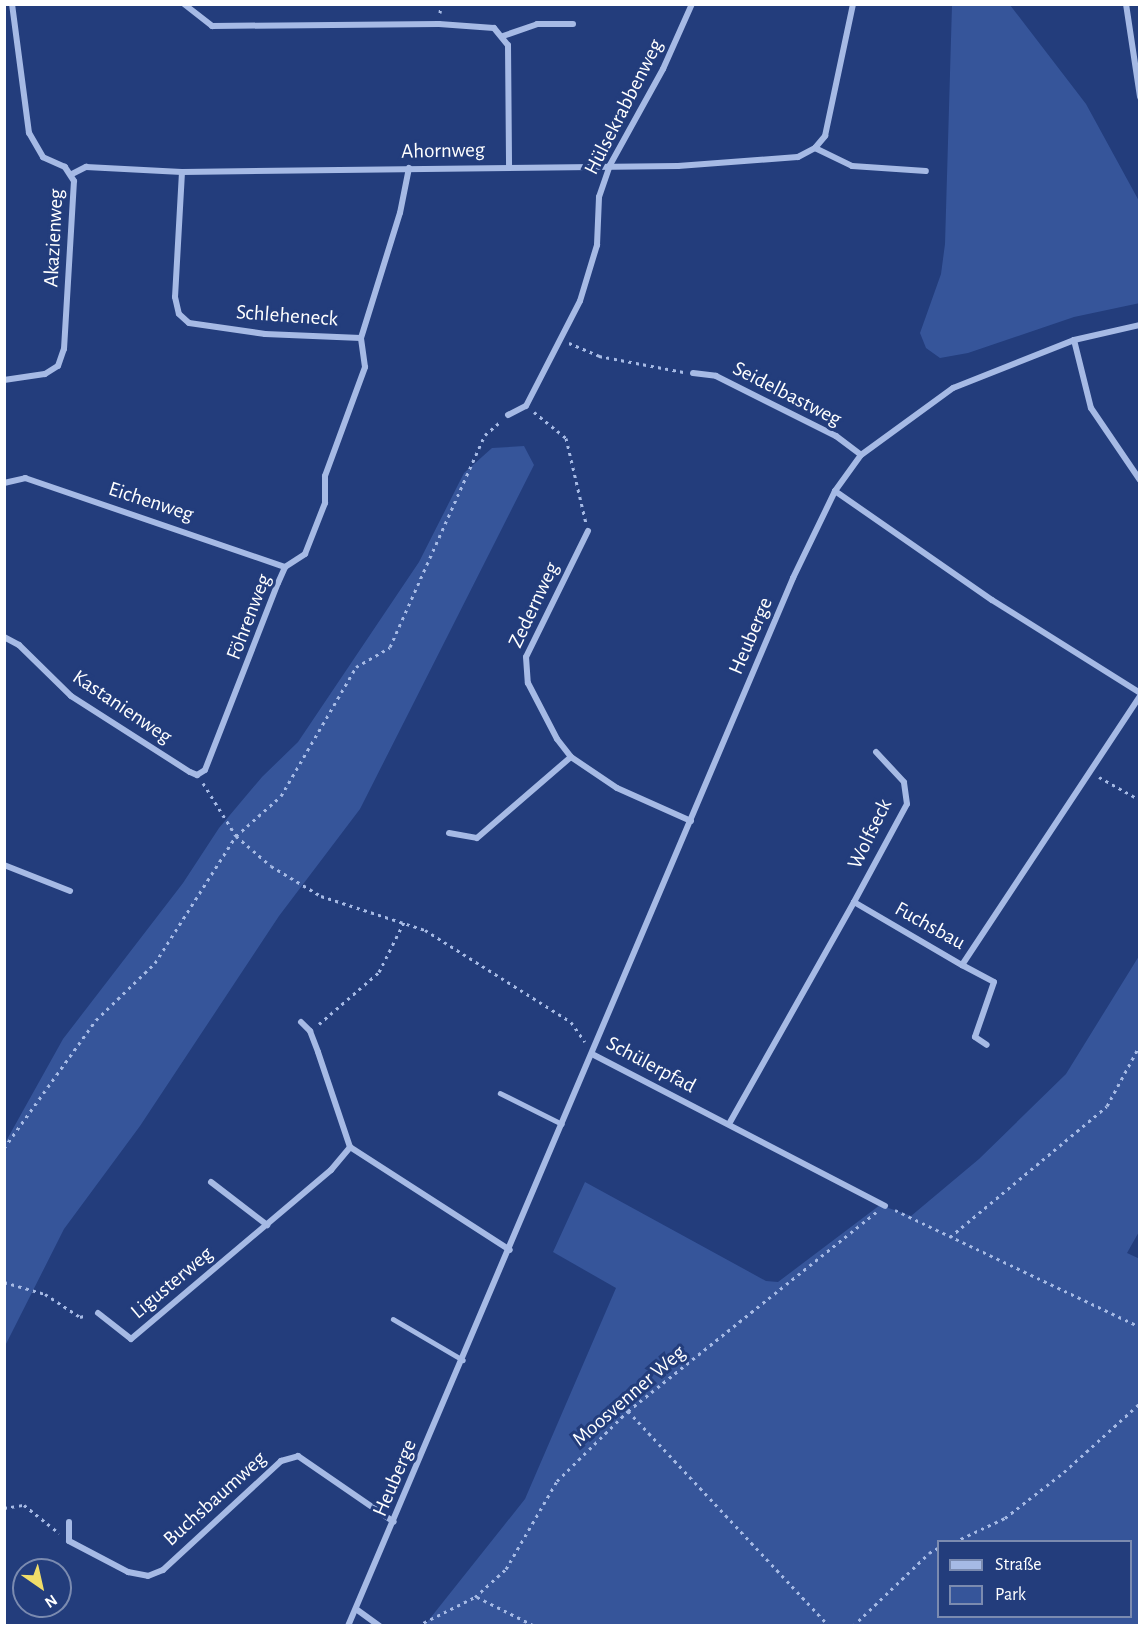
<!DOCTYPE html>
<meta charset="utf-8">
<style>
body{margin:0}
#map{position:relative;width:1144px;height:1630px;overflow:hidden;background:#233d7c;font-family:"Alegreya Sans",sans-serif}
div>[style]{position:absolute}
.green>*{inset:0;background:#36559a}
.path>*{height:3px;margin-top:-1.5px;transform-origin:0;background:repeating-linear-gradient(90deg,#a6bae5 0 3px,transparent 0 7.5px)}
.lane>*{height:4.5px;margin:-2.25px;padding:0 2.25px;transform-origin:2.25px;border-radius:2.25px;background:#a6bae5}
.street>*{height:6px;margin:-3px;padding:0 3px;transform-origin:3px;border-radius:3px;background:#a6bae5}
span{translate:-50% -50%;white-space:nowrap;text-align:center;line-height:1.15;-webkit-text-stroke:6px #233d7c;paint-order:stroke}
.street-label{font-size:21px;color:#fff}
.frame{position:absolute;inset:0;border:6px solid #fff;pointer-events:none}
.legend{position:absolute;left:937px;top:1540px;width:195px;height:78px;box-sizing:border-box;background:#233d7c;border:2px solid #7b8bb0;margin:0;padding:8px 10px;list-style:none;font-size:18px;color:#fff}
.legend li{display:flex;align-items:center;gap:12px;height:30px}
.legend b{width:30px;border:2px solid #7b8bb0}
.north{position:absolute;left:12px;top:1558px;width:60px;height:60px;box-sizing:border-box;background:#233d7c;border:2px solid #7b8bb0;border-radius:50%;rotate:146deg;font-size:16px;font-weight:700;line-height:24px;text-align:center;color:#fff}
.north::after{content:'';display:block;margin:auto;width:21px;height:27px;background:#f0dd69;clip-path:polygon(50% 0,100% 100%,50% 72%,0 100%)}
</style>
<div id="map">
<div class="green">
<div style="clip-path:polygon(952px 5px,1010px 5px,1086px 104px,1139px 201px,1140px 303px,1074px 317px,968px 353px,940px 358px,926px 348px,920px 333px,941px 274px,945px 244px)"></div>
<div style="clip-path:polygon(524px 446px,534px 465px,360px 809px,279px 916px,140px 1126px,64px 1229px,6px 1344px,5px 1354px,5px 1143px,63px 1039px,183px 883px,219px 828px,262px 777px,298px 742px,419px 562px,464px 473px,492px 448px)"></div>
<div style="clip-path:polygon(evenodd,1139px 956px,1140px 1230px,1127px 1253px,1140px 1259px,1139px 1625px,424px 1626px,525px 1499px,616px 1288px,553px 1252px,585px 1182px,766px 1281px,778px 1282px,880px 1205px,911px 1216px,979px 1159px,1066px 1074px,1139px 956px,938px 1542px,1130px 1542px,1130px 1616px,938px 1616px,938px 1542px)"></div>
</div>
<div class="path">
<div style="left:440px;top:13px;width:9px;rotate:-84deg"></div>
<div style="left:569px;top:343px;width:33px;rotate:23deg"></div>
<div style="left:599px;top:356px;width:86px;rotate:10.7deg"></div>
<div style="left:534px;top:412px;width:41px;rotate:39.1deg"></div>
<div style="left:566px;top:438px;width:87px;rotate:76.8deg"></div>
<div style="left:1099px;top:777px;width:47px;rotate:29.3deg"></div>
<div style="left:203px;top:783px;width:62px;rotate:58.1deg"></div>
<div style="left:236px;top:836px;width:46px;rotate:40.6deg"></div>
<div style="left:271px;top:866px;width:58px;rotate:31deg"></div>
<div style="left:321px;top:896px;width:109px;rotate:18.1deg"></div>
<div style="left:425px;top:930px;width:173px;rotate:32.2deg"></div>
<div style="left:571px;top:1022px;width:24px;rotate:55deg"></div>
<div style="left:319px;top:1024px;width:79px;rotate:-40.9deg"></div>
<div style="left:379px;top:972px;width:56px;rotate:-63.4deg"></div>
<div style="left:4px;top:1148px;width:158px;rotate:-54.3deg"></div>
<div style="left:96px;top:1020px;width:82px;rotate:-44deg"></div>
<div style="left:155px;top:963px;width:151px;rotate:-57.5deg"></div>
<div style="left:236px;top:836px;width:60px;rotate:-41.6deg"></div>
<div style="left:281px;top:796px;width:149px;rotate:-59.8deg"></div>
<div style="left:356px;top:667px;width:39px;rotate:-30deg"></div>
<div style="left:390px;top:647px;width:232px;rotate:-65.9deg"></div>
<div style="left:485px;top:435px;width:20px;rotate:-41deg"></div>
<div style="left:895px;top:1210px;width:272px;rotate:25.5deg"></div>
<div style="left:950px;top:1237px;width:204px;rotate:-39.8deg"></div>
<div style="left:1107px;top:1106px;width:69px;rotate:-61.6deg"></div>
<div style="left:4px;top:1282px;width:43px;rotate:16.3deg"></div>
<div style="left:45px;top:1294px;width:42px;rotate:33.3deg"></div>
<div style="left:80px;top:1317px;width:7px;rotate:-16deg"></div>
<div style="left:628px;top:1411px;width:294px;rotate:46.9deg"></div>
<div style="left:4px;top:1508px;width:20px;rotate:-9deg"></div>
<div style="left:24px;top:1505px;width:45px;rotate:38.7deg"></div>
<div style="left:954px;top:1542px;width:56px;rotate:-25.2deg"></div>
<div style="left:1005px;top:1518px;width:75px;rotate:-37.9deg"></div>
<div style="left:1064px;top:1472px;width:103px;rotate:-42.2deg"></div>
<div style="left:477px;top:1597px;width:65px;rotate:26.6deg"></div>
<div style="left:417px;top:1626px;width:65px;rotate:-26.6deg"></div>
<div style="left:475px;top:1597px;width:42px;rotate:-42.1deg"></div>
<div style="left:506px;top:1569px;width:102px;rotate:-59.9deg"></div>
<div style="left:557px;top:1481px;width:100px;rotate:-44.6deg"></div>
<div style="left:628px;top:1411px;width:318px;rotate:-38.7deg"></div>
<div style="left:853px;top:1626px;width:105px;rotate:-43.8deg"></div>
<div style="left:929px;top:1553px;width:10px;rotate:-29deg"></div>
</div>
<div class="lane">
<div style="left:500px;top:1093px;width:69px;rotate:26.6deg"></div>
<div style="left:393px;top:1319px;width:81px;rotate:30.4deg"></div>
</div>
<div class="street">
<div style="left:184px;top:4px;width:36px;rotate:38deg"></div>
<div style="left:212px;top:26px;width:227px;rotate:-0.5deg"></div>
<div style="left:439px;top:24px;width:55px;rotate:4.2deg"></div>
<div style="left:494px;top:28px;width:22px;rotate:51deg"></div>
<div style="left:508px;top:45px;width:121px;rotate:89.5deg"></div>
<div style="left:1126px;top:4px;width:94px;rotate:81.4deg"></div>
<div style="left:503px;top:36px;width:36px;rotate:-19deg"></div>
<div style="left:537px;top:24px;width:36px"></div>
<div style="left:815px;top:148px;width:16px;rotate:-50deg"></div>
<div style="left:825px;top:136px;width:135px;rotate:-78deg"></div>
<div style="left:182px;top:172px;width:125px;rotate:93.2deg"></div>
<div style="left:175px;top:297px;width:17px;rotate:77deg"></div>
<div style="left:179px;top:314px;width:13px;rotate:42deg"></div>
<div style="left:189px;top:323px;width:77px;rotate:8.2deg"></div>
<div style="left:265px;top:334px;width:96px;rotate:2.4deg"></div>
<div style="left:72px;top:174px;width:16px;rotate:-27deg"></div>
<div style="left:86px;top:167px;width:96px;rotate:3deg"></div>
<div style="left:182px;top:172px;width:496px;rotate:-0.7deg"></div>
<div style="left:678px;top:166px;width:120px;rotate:-4.3deg"></div>
<div style="left:798px;top:157px;width:19px;rotate:-28deg"></div>
<div style="left:815px;top:148px;width:41px;rotate:25.9deg"></div>
<div style="left:852px;top:166px;width:74px;rotate:3.9deg"></div>
<div style="left:1074px;top:340px;width:70px;rotate:76deg"></div>
<div style="left:1091px;top:408px;width:87px;rotate:55.8deg"></div>
<div style="left:693px;top:373px;width:23px;rotate:7deg"></div>
<div style="left:716px;top:376px;width:134px;rotate:26.6deg"></div>
<div style="left:836px;top:436px;width:31px;rotate:37deg"></div>
<div style="left:4px;top:380px;width:41px;rotate:-8.3deg"></div>
<div style="left:45px;top:374px;width:15px;rotate:-32deg"></div>
<div style="left:58px;top:366px;width:18px;rotate:-71deg"></div>
<div style="left:64px;top:349px;width:168px;rotate:-86.6deg"></div>
<div style="left:74px;top:181px;width:17px;rotate:-123deg"></div>
<div style="left:65px;top:167px;width:24px;rotate:-156deg"></div>
<div style="left:43px;top:157px;width:28px;rotate:-120deg"></div>
<div style="left:29px;top:133px;width:130px;rotate:-97.5deg"></div>
<div style="left:508px;top:415px;width:20px;rotate:-27deg"></div>
<div style="left:526px;top:406px;width:118px;rotate:-62.8deg"></div>
<div style="left:580px;top:301px;width:59px;rotate:-73.1deg"></div>
<div style="left:597px;top:245px;width:48px;rotate:-87.6deg"></div>
<div style="left:599px;top:197px;width:34px;rotate:-71deg"></div>
<div style="left:610px;top:165px;width:110px;rotate:-61.1deg"></div>
<div style="left:663px;top:69px;width:71px;rotate:-66deg"></div>
<div style="left:4px;top:483px;width:22px;rotate:-13deg"></div>
<div style="left:25px;top:478px;width:275px;rotate:18.9deg"></div>
<div style="left:835px;top:491px;width:191px;rotate:34.8deg"></div>
<div style="left:992px;top:600px;width:175px;rotate:32.1deg"></div>
<div style="left:588px;top:531px;width:140px;rotate:116.2deg"></div>
<div style="left:526px;top:657px;width:26px;rotate:86deg"></div>
<div style="left:528px;top:683px;width:63px;rotate:62.6deg"></div>
<div style="left:557px;top:739px;width:23px;rotate:52deg"></div>
<div style="left:571px;top:757px;width:55px;rotate:34deg"></div>
<div style="left:617px;top:788px;width:81px;rotate:24deg"></div>
<div style="left:4px;top:637px;width:17px;rotate:28deg"></div>
<div style="left:19px;top:645px;width:73px;rotate:44.4deg"></div>
<div style="left:71px;top:696px;width:141px;rotate:32.6deg"></div>
<div style="left:190px;top:772px;width:8px;rotate:23deg"></div>
<div style="left:197px;top:775px;width:9px;rotate:-32deg"></div>
<div style="left:205px;top:770px;width:201px;rotate:-68.7deg"></div>
<div style="left:278px;top:583px;width:17px;rotate:-66deg"></div>
<div style="left:285px;top:567px;width:24px;rotate:-33deg"></div>
<div style="left:305px;top:554px;width:55px;rotate:-68.6deg"></div>
<div style="left:325px;top:503px;width:27px;rotate:-90deg"></div>
<div style="left:325px;top:476px;width:116px;rotate:-69.8deg"></div>
<div style="left:365px;top:367px;width:29px;rotate:-98deg"></div>
<div style="left:361px;top:338px;width:131px;rotate:-72.7deg"></div>
<div style="left:400px;top:213px;width:46px;rotate:-78.7deg"></div>
<div style="left:449px;top:833px;width:28px;rotate:10deg"></div>
<div style="left:477px;top:838px;width:124px;rotate:-40.8deg"></div>
<div style="left:4px;top:865px;width:71px;rotate:21.5deg"></div>
<div style="left:854px;top:902px;width:111px;rotate:-61.6deg"></div>
<div style="left:907px;top:804px;width:22px;rotate:-98deg"></div>
<div style="left:904px;top:782px;width:41px;rotate:-133deg"></div>
<div style="left:962px;top:965px;width:36px;rotate:28deg"></div>
<div style="left:994px;top:982px;width:58px;rotate:109.1deg"></div>
<div style="left:975px;top:1037px;width:14px;rotate:34deg"></div>
<div style="left:301px;top:1022px;width:13px;rotate:45deg"></div>
<div style="left:310px;top:1031px;width:22px;rotate:69deg"></div>
<div style="left:318px;top:1052px;width:100px;rotate:71.4deg"></div>
<div style="left:350px;top:1147px;width:190px;rotate:32.8deg"></div>
<div style="left:592px;top:1054px;width:330px;rotate:27.4deg"></div>
<div style="left:729px;top:1124px;width:255px;rotate:-60.6deg"></div>
<div style="left:854px;top:902px;width:125px;rotate:30.3deg"></div>
<div style="left:962px;top:965px;width:323px;rotate:-56.5deg"></div>
<div style="left:211px;top:1182px;width:71px;rotate:37.5deg"></div>
<div style="left:98px;top:1313px;width:42px;rotate:38.2deg"></div>
<div style="left:131px;top:1339px;width:262px;rotate:-40.2deg"></div>
<div style="left:331px;top:1170px;width:30px;rotate:-50deg"></div>
<div style="left:69px;top:1522px;width:19px;rotate:90deg"></div>
<div style="left:69px;top:1541px;width:67px;rotate:27.7deg"></div>
<div style="left:128px;top:1572px;width:20px;rotate:11deg"></div>
<div style="left:148px;top:1576px;width:16px;rotate:-22deg"></div>
<div style="left:163px;top:1570px;width:161px;rotate:-42.7deg"></div>
<div style="left:281px;top:1461px;width:18px;rotate:-16deg"></div>
<div style="left:298px;top:1456px;width:116px;rotate:34.5deg"></div>
<div style="left:356px;top:1609px;width:29px;rotate:36deg"></div>
<div style="left:348px;top:1626px;width:1139px;rotate:-66.99deg"></div>
<div style="left:793px;top:578px;width:97px;rotate:-64.2deg"></div>
<div style="left:835px;top:491px;width:44px;rotate:-54.2deg"></div>
<div style="left:861px;top:455px;width:114px;rotate:-36.1deg"></div>
<div style="left:953px;top:388px;width:130px;rotate:-21.6deg"></div>
<div style="left:1074px;top:340px;width:68px;rotate:-12.8deg"></div>
</div>
<div class="street-label">
<span style="left:624px;top:107px;rotate:-63deg">Hülsekrabbenweg</span>
<span style="left:443px;top:151px;rotate:-1deg">Ahornweg</span>
<span style="left:54px;top:238px;rotate:-87deg">Akazienweg</span>
<span style="left:287px;top:316px;rotate:4deg">Schleheneck</span>
<span style="left:787px;top:394px;rotate:27deg">Seidelbastweg</span>
<span style="left:151px;top:502px;rotate:18deg">Eichenweg</span>
<span style="left:534px;top:605px;rotate:-65deg">Zedernweg</span>
<span style="left:249px;top:617px;rotate:-69deg">Föhrenweg</span>
<span style="left:751px;top:636px;rotate:-67deg">Heuberge</span>
<span style="left:122px;top:707px;rotate:34deg">Kastanienweg</span>
<span style="left:870px;top:834px;rotate:-64deg">Wolfseck</span>
<span style="left:930px;top:926px;rotate:29deg">Fuchsbau</span>
<span style="left:651px;top:1065px;rotate:28deg">Schülerpfad</span>
<span style="left:172px;top:1283px;rotate:-40deg">Ligusterweg</span>
<span style="left:629px;top:1396px;rotate:-41deg">Moosvenner Weg</span>
<span style="left:395px;top:1478px;rotate:-67deg">Heuberge</span>
<span style="left:215px;top:1499px;rotate:-42deg">Buchsbaumweg</span>
</div>
<div class="frame"></div>
<ul class="legend">
<li><b style="height:8px;background:#a6bae5"></b>Straße</li>
<li><b style="height:16px;background:#36559a"></b>Park</li>
</ul>
<div class="north">N</div>
</div>
